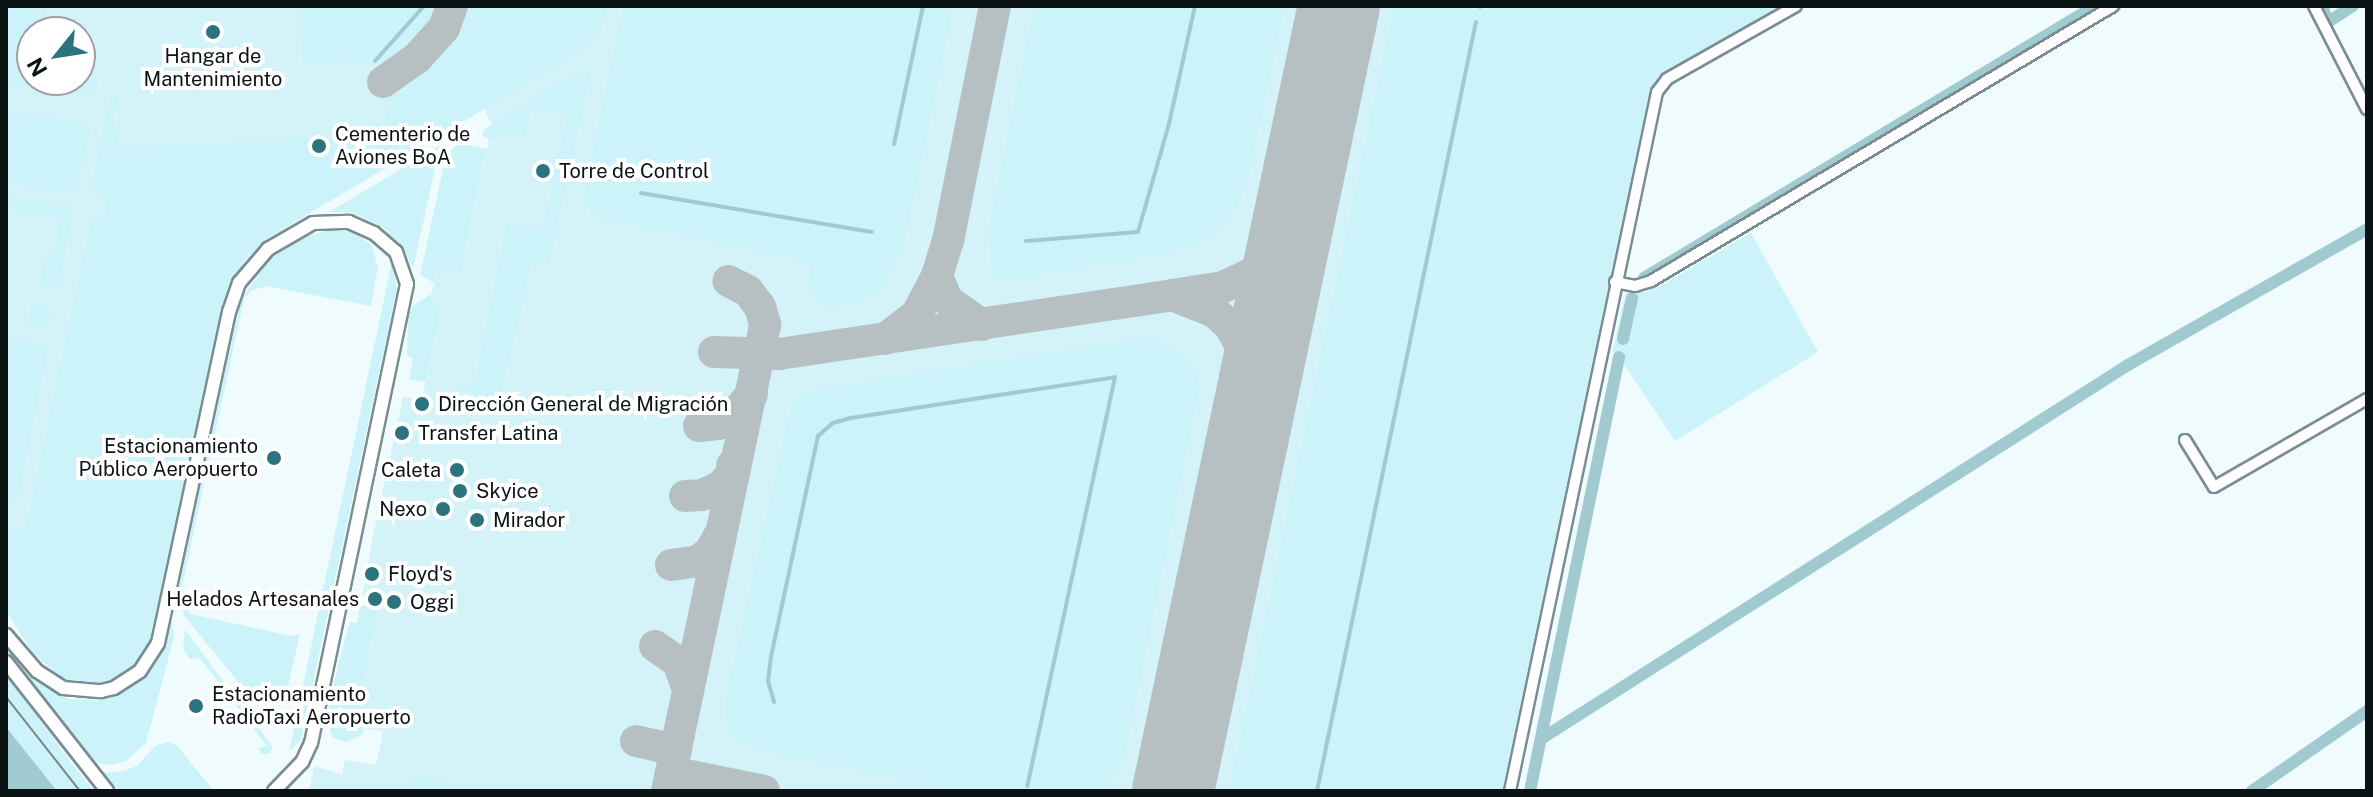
<!DOCTYPE html>
<meta charset="utf-8">
<style>
body{margin:0}
#map{position:relative;width:2373px;height:797px;overflow:hidden;background:#effbfd;font-family:"Public Sans",sans-serif}
div>[style]{position:absolute}
.built>*{inset:0;background:#d4f3f8}
.green>*{inset:0;background:#ccf3f9}
.water>*{inset:0;background:#a0cad0}
.stream>*{height:4px;margin:-2px;padding:0 2px;transform-origin:2px;border-radius:2px;background:#a0cad0}
.canal>*{height:12px;margin:-6px;padding:0 6px;transform-origin:6px;border-radius:6px;background:#a0cad0}
.taxiway>*{height:32px;margin:-16px;padding:0 16px;transform-origin:16px;border-radius:16px;background:#b6c0c2}
.runway>*{height:82px;margin:-41px;padding:0 41px;transform-origin:41px;border-radius:41px;background:#b6c0c2}
.roads{filter:drop-shadow(2px 0 #7a8d90) drop-shadow(-2px 0 #7a8d90) drop-shadow(0 2px #7a8d90) drop-shadow(0 -2px #7a8d90)}
.minor>*{height:10px;margin:-5px;padding:0 5px;transform-origin:5px;border-radius:5px;background:#fff}
.tertiary>*{height:12px;margin:-6px;padding:0 6px;transform-origin:6px;border-radius:6px;background:#fff}
.tram>*{height:2px;margin:-1px;padding:0 1px;transform-origin:1px;border-radius:1px;background:#7c8586}
.dots>*{width:22px;height:22px;translate:-50% -50%;box-sizing:border-box;border:4px solid #fff;border-radius:50%}
span{translate:-50% -50%;white-space:nowrap;text-align:center;line-height:1.15;-webkit-text-stroke:8px #fff;paint-order:stroke}
.poi-label{font-size:20px;color:#0c1314}
.left{translate:0 -50%;text-align:left}
.right{translate:-100% -50%;text-align:right}
.frame{position:absolute;inset:0;border:8px solid #0c1314;pointer-events:none}
.north{position:absolute;left:16px;top:16px;width:80px;height:80px;box-sizing:border-box;background:#fff;border:2px solid #9ea1a1;border-radius:50%;rotate:240deg;font-size:22px;font-weight:700;line-height:32px;text-align:center;color:#0c1314}
.north::after{content:'';display:block;margin:auto;width:28px;height:36px;background:#2b737d;clip-path:polygon(50% 0,100% 100%,50% 72%,0 100%)}
</style>
<div id="map">
<div class="built">
<div style="clip-path:polygon(evenodd,6px 6px,1784px 6px,1651px 86px,1502px 791px,309px 791px,314px 766px,342px 774px,345px 760px,376px 765px,383px 732px,356px 726px,379px 610px,366px 603px,368px 597px,362px 596px,374px 531px,403px 397px,421px 400px,427px 378px,442px 306px,431px 298px,437px 268px,461px 273px,489px 140px,482px 133px,492px 124px,481px 104px,259px 239px,93px 216px,25px 530px,6px 529px,6px 6px,32px 32px,80px 32px,80px 80px,32px 80px,32px 32px)"></div>
</div>
<div class="green">
<div style="clip-path:polygon(6px 6px,46px 6px,43px 32px,32px 32px,32px 80px,38px 80px,29px 87px,6px 84px)"></div>
<div style="clip-path:polygon(299px 6px,436px 6px,429px 22px,404px 52px,382px 61px,302px 65px)"></div>
<div style="clip-path:polygon(466px 6px,607px 6px,601px 31px,577px 54px,268px 238px,245px 260px,224px 305px,150px 643px,134px 667px,110px 683px,89px 686px,63px 679px,33px 653px,6px 611px,6px 529px,25px 529px,92px 216px,106px 217px,106px 198px,94px 193px,91px 187px,110px 96px,120px 95px,113px 113px,119px 147px,377px 135px,386px 125px,385px 110px,449px 43px)"></div>
<div style="clip-path:polygon(623px 6px,954px 6px,904px 245px,884px 286px,860px 303px,824px 308px,808px 290px,811px 263px,590px 216px,592px 204px,582px 202px)"></div>
<div style="clip-path:polygon(1034px 6px,1285px 6px,1248px 180px,1237px 207px,1220px 229px,1196px 245px,1170px 252px,1008px 279px,992px 275px,988px 232px)"></div>
<div style="clip-path:polygon(1394px 6px,1784px 6px,1651px 86px,1502px 791px,1229px 791px)"></div>
<div style="clip-path:polygon(587px 68px,590px 77px,549px 265px,532px 262px,500px 398px,459px 389px,460px 385px,474px 387px,507px 223px,543px 229px,567px 115px,532px 107px,525px 137px,497px 130px,495px 141px,482px 136px,483px 130px,571px 74px)"></div>
<div style="clip-path:polygon(93px 69px,100px 78px,94px 95px,50px 87px,50px 80px,80px 80px,80px 70px)"></div>
<div style="clip-path:polygon(6px 111px,85px 121px,92px 126px,77px 189px,71px 192px,6px 184px)"></div>
<div style="clip-path:polygon(463px 144px,487px 149px,473px 215px,461px 274px,437px 268px,434px 283px,420px 275px,445px 160px,455px 146px)"></div>
<div style="clip-path:polygon(440px 146px,413px 269px,406px 253px,383px 227px,351px 212px,329px 212px)"></div>
<div style="clip-path:polygon(6px 196px,70px 205px,73px 210px,59px 286px,52px 291px,40px 289px,45px 252px,55px 253px,60px 216px,6px 209px)"></div>
<div style="clip-path:polygon(336px 228px,352px 230px,372px 246px,378px 268px,371px 306px,266px 286px,251px 291px,244px 299px,182px 587px,180px 599px,191px 614px,291px 636px,300px 634px,285px 699px,278px 708px,263px 712px,185px 617px,177px 594px,239px 302px,270px 259px,302px 238px)"></div>
<div style="clip-path:polygon(1751px 233px,1818px 352px,1675px 441px,1619px 357px,1612px 353px,1626px 292px,1645px 292px,1660px 286px)"></div>
<div style="clip-path:polygon(392px 261px,397px 288px,301px 739px,289px 752px)"></div>
<div style="clip-path:polygon(431px 294px,431px 298px,442px 306px,426px 382px,409px 379px,413px 358px,407px 356px,408px 320px,412px 306px)"></div>
<div style="clip-path:polygon(31px 303px,49px 306px,52px 311px,50px 324px,28px 325px)"></div>
<div style="clip-path:polygon(6px 338px,43px 343px,48px 350px,18px 500px,6px 507px)"></div>
<div style="clip-path:polygon(1133px 339px,1156px 339px,1175px 346px,1192px 365px,1200px 385px,1124px 761px,1102px 789px,962px 791px,755px 750px,737px 740px,726px 722px,725px 701px,791px 407px,802px 396px,818px 389px)"></div>
<div style="clip-path:polygon(360px 605px,379px 609px,356px 725px,364px 727px,363px 734px,346px 742px,333px 738px,326px 719px,341px 653px,350px 622px,357px 623px)"></div>
<div style="clip-path:polygon(171px 615px,174px 637px,146px 743px,126px 761px,115px 764px,105px 765px,87px 758px,6px 653px,6px 643px,32px 676px,53px 692px,69px 699px,100px 700px,126px 691px,150px 671px,164px 645px)"></div>
<div style="clip-path:polygon(185px 630px,273px 747px,270px 754px,262px 754px,258px 748px,267px 746px,200px 658px,190px 659px,183px 649px)"></div>
<div style="clip-path:polygon(6px 674px,74px 767px,94px 791px,57px 791px,6px 727px)"></div>
<div style="clip-path:polygon(169px 742px,177px 746px,214px 791px,118px 791px,99px 773px,124px 771px,137px 766px,155px 746px)"></div>
<div style="clip-path:polygon(410px 773px,457px 784px,455px 791px,407px 791px)"></div>
</div>
<div class="water">
<div style="clip-path:polygon(6px 727px,57px 791px,6px 791px)"></div>
</div>
<div class="stream">
<div style="left:1480px;top:7px;width:1px;rotate:-90deg"></div>
<div style="left:375px;top:61px;width:74px;rotate:-48.3deg"></div>
<div style="left:894px;top:144px;width:141px;rotate:-78.1deg"></div>
<div style="left:641px;top:193px;width:234px;rotate:9.6deg"></div>
<div style="left:1026px;top:241px;width:112px;rotate:-4.6deg"></div>
<div style="left:1138px;top:232px;width:112px;rotate:-74deg"></div>
<div style="left:1169px;top:124px;width:121px;rotate:-77.6deg"></div>
<div style="left:774px;top:702px;width:22px;rotate:-106deg"></div>
<div style="left:768px;top:681px;width:24px;rotate:-83deg"></div>
<div style="left:771px;top:657px;width:226px;rotate:-78deg"></div>
<div style="left:818px;top:436px;width:20px;rotate:-41deg"></div>
<div style="left:833px;top:423px;width:19px;rotate:-16deg"></div>
<div style="left:851px;top:418px;width:267px;rotate:-8.8deg"></div>
<div style="left:1115px;top:377px;width:418px;rotate:102.1deg"></div>
<div style="left:1317px;top:791px;width:785px;rotate:-78.32deg"></div>
</div>
<div class="canal">
<div style="left:2322px;top:6px;width:17px;rotate:69deg"></div>
<div style="left:2328px;top:22px;width:30px;rotate:-33deg"></div>
<div style="left:1644px;top:278px;width:527px;rotate:-31.09deg"></div>
<div style="left:1623px;top:339px;width:42px;rotate:-77.6deg"></div>
<div style="left:1541px;top:739px;width:696px;rotate:-32.5deg"></div>
<div style="left:2128px;top:365px;width:275px;rotate:-29.6deg"></div>
<div style="left:1530px;top:791px;width:443px;rotate:-78.4deg"></div>
<div style="left:2252px;top:791px;width:140px;rotate:-34.8deg"></div>
</div>
<div class="taxiway">
<div style="left:383px;top:82px;width:42px;rotate:-35.2deg"></div>
<div style="left:417px;top:58px;width:40px;rotate:-48deg"></div>
<div style="left:444px;top:28px;width:23px;rotate:-70deg"></div>
<div style="left:937px;top:276px;width:37px;rotate:-73deg"></div>
<div style="left:948px;top:241px;width:240px;rotate:-78.7deg"></div>
<div style="left:885px;top:339px;width:41px;rotate:-38deg"></div>
<div style="left:917px;top:314px;width:43px;rotate:-62.2deg"></div>
<div style="left:937px;top:276px;width:26px;rotate:67deg"></div>
<div style="left:947px;top:300px;width:43px;rotate:35.5deg"></div>
<div style="left:714px;top:352px;width:65px;rotate:1.8deg"></div>
<div style="left:779px;top:354px;width:397px;rotate:-8.5deg"></div>
<div style="left:1254px;top:409px;width:47px;rotate:-94.9deg"></div>
<div style="left:1250px;top:362px;width:41px;rotate:-119.1deg"></div>
<div style="left:1230px;top:326px;width:21px;rotate:-137deg"></div>
<div style="left:1215px;top:312px;width:46px;rotate:-158.4deg"></div>
<div style="left:1172px;top:295px;width:52px;rotate:-8.9deg"></div>
<div style="left:1223px;top:287px;width:29px;rotate:-25deg"></div>
<div style="left:1249px;top:275px;width:21px;rotate:-35deg"></div>
<div style="left:1266px;top:263px;width:59px;rotate:-59.5deg"></div>
<div style="left:699px;top:426px;width:19px;rotate:-6deg"></div>
<div style="left:718px;top:424px;width:14px;rotate:-25deg"></div>
<div style="left:731px;top:418px;width:32px;rotate:-49deg"></div>
<div style="left:685px;top:496px;width:17px;rotate:-3deg"></div>
<div style="left:702px;top:495px;width:20px;rotate:-24deg"></div>
<div style="left:720px;top:487px;width:21px;rotate:-47deg"></div>
<div style="left:734px;top:472px;width:7px;rotate:-106deg"></div>
<div style="left:671px;top:565px;width:27px;rotate:-8deg"></div>
<div style="left:698px;top:561px;width:15px;rotate:-37deg"></div>
<div style="left:710px;top:552px;width:18px;rotate:-61deg"></div>
<div style="left:655px;top:646px;width:28px;rotate:35deg"></div>
<div style="left:678px;top:662px;width:29px;rotate:70deg"></div>
<div style="left:636px;top:741px;width:41px;rotate:12.7deg"></div>
<div style="left:671px;top:772px;width:95px;rotate:11.5deg"></div>
<div style="left:667px;top:791px;width:477px;rotate:-78.1deg"></div>
<div style="left:765px;top:324px;width:18px;rotate:-106deg"></div>
<div style="left:760px;top:307px;width:20px;rotate:-127deg"></div>
<div style="left:748px;top:291px;width:22px;rotate:-153deg"></div>
<div style="left:1161px;top:791px;width:31px;rotate:-54deg"></div>
</div>
<div class="runway">
<div style="left:1173px;top:791px;width:802px;rotate:-78.06deg"></div>
</div>
<div class="roads">
<div class="minor">
<div style="left:2314px;top:6px;width:116px;rotate:62.8deg"></div>
<div style="left:1615px;top:282px;width:20px;rotate:11deg"></div>
<div style="left:1635px;top:286px;width:17px;rotate:-17deg"></div>
<div style="left:1651px;top:281px;width:538px;rotate:-30.76deg"></div>
<div style="left:2185px;top:440px;width:55px;rotate:58.3deg"></div>
<div style="left:2214px;top:487px;width:177px;rotate:-29.9deg"></div>
<div style="left:1510px;top:791px;width:714px;rotate:-78.12deg"></div>
<div style="left:1657px;top:92px;width:16px;rotate:-52deg"></div>
<div style="left:1667px;top:79px;width:148px;rotate:-29.5deg"></div>
</div>
<div class="tertiary">
<div style="left:6px;top:635px;width:48px;rotate:49.3deg"></div>
<div style="left:37px;top:671px;width:31px;rotate:33deg"></div>
<div style="left:63px;top:688px;width:38px;rotate:5deg"></div>
<div style="left:101px;top:691px;width:13px;rotate:-13deg"></div>
<div style="left:114px;top:688px;width:31px;rotate:-33deg"></div>
<div style="left:140px;top:671px;width:33px;rotate:-57deg"></div>
<div style="left:158px;top:643px;width:339px;rotate:-77.9deg"></div>
<div style="left:229px;top:312px;width:31px;rotate:-71deg"></div>
<div style="left:239px;top:283px;width:45px;rotate:-49.5deg"></div>
<div style="left:268px;top:249px;width:52px;rotate:-30deg"></div>
<div style="left:313px;top:223px;width:36px;rotate:-2deg"></div>
<div style="left:349px;top:222px;width:27px;rotate:24deg"></div>
<div style="left:374px;top:233px;width:29px;rotate:41deg"></div>
<div style="left:396px;top:252px;width:34px;rotate:71deg"></div>
<div style="left:407px;top:284px;width:469px;rotate:101.8deg"></div>
<div style="left:311px;top:743px;width:21px;rotate:115deg"></div>
<div style="left:302px;top:762px;width:40px;rotate:134deg"></div>
<div style="left:6px;top:662px;width:164px;rotate:51.9deg"></div>
</div>
</div>
<div class="tram">
<div style="left:6px;top:697px;width:120px;rotate:51.8deg"></div>
</div>
<div class="dots">
<div style="left:213px;top:32px;background:#2b737d"></div>
<div style="left:319px;top:146px;background:#2b737d"></div>
<div style="left:543px;top:171px;background:#2b737d"></div>
<div style="left:422px;top:404px;background:#2b737d"></div>
<div style="left:402px;top:433px;background:#2b737d"></div>
<div style="left:274px;top:458px;background:#2b737d"></div>
<div style="left:457px;top:470px;background:#2b737d"></div>
<div style="left:460px;top:491px;background:#2b737d"></div>
<div style="left:443px;top:509px;background:#2b737d"></div>
<div style="left:477px;top:520px;background:#2b737d"></div>
<div style="left:372px;top:574px;background:#2b737d"></div>
<div style="left:375px;top:599px;background:#2b737d"></div>
<div style="left:394px;top:602px;background:#2b737d"></div>
<div style="left:196px;top:706px;background:#2b737d"></div>
</div>
<div class="poi-label">
<span style="left:213px;top:68px">Hangar de<br>Mantenimiento</span>
<span class="left" style="left:335px;top:146px">Cementerio de<br>Aviones BoA</span>
<span class="left" style="left:559px;top:171px">Torre de Control</span>
<span class="left" style="left:438px;top:404px">Dirección General de Migración</span>
<span class="left" style="left:418px;top:433px">Transfer Latina</span>
<span class="right" style="left:258px;top:458px">Estacionamiento<br>Público Aeropuerto</span>
<span class="right" style="left:441px;top:470px">Caleta</span>
<span class="left" style="left:476px;top:491px">Skyice</span>
<span class="right" style="left:427px;top:509px">Nexo</span>
<span class="left" style="left:493px;top:520px">Mirador</span>
<span class="left" style="left:388px;top:574px">Floyd's</span>
<span class="right" style="left:359px;top:599px">Helados Artesanales</span>
<span class="left" style="left:410px;top:602px">Oggi</span>
<span class="left" style="left:212px;top:706px">Estacionamiento<br>RadioTaxi Aeropuerto</span>
</div>
<div class="frame"></div>
<div class="north">N</div>
</div>
